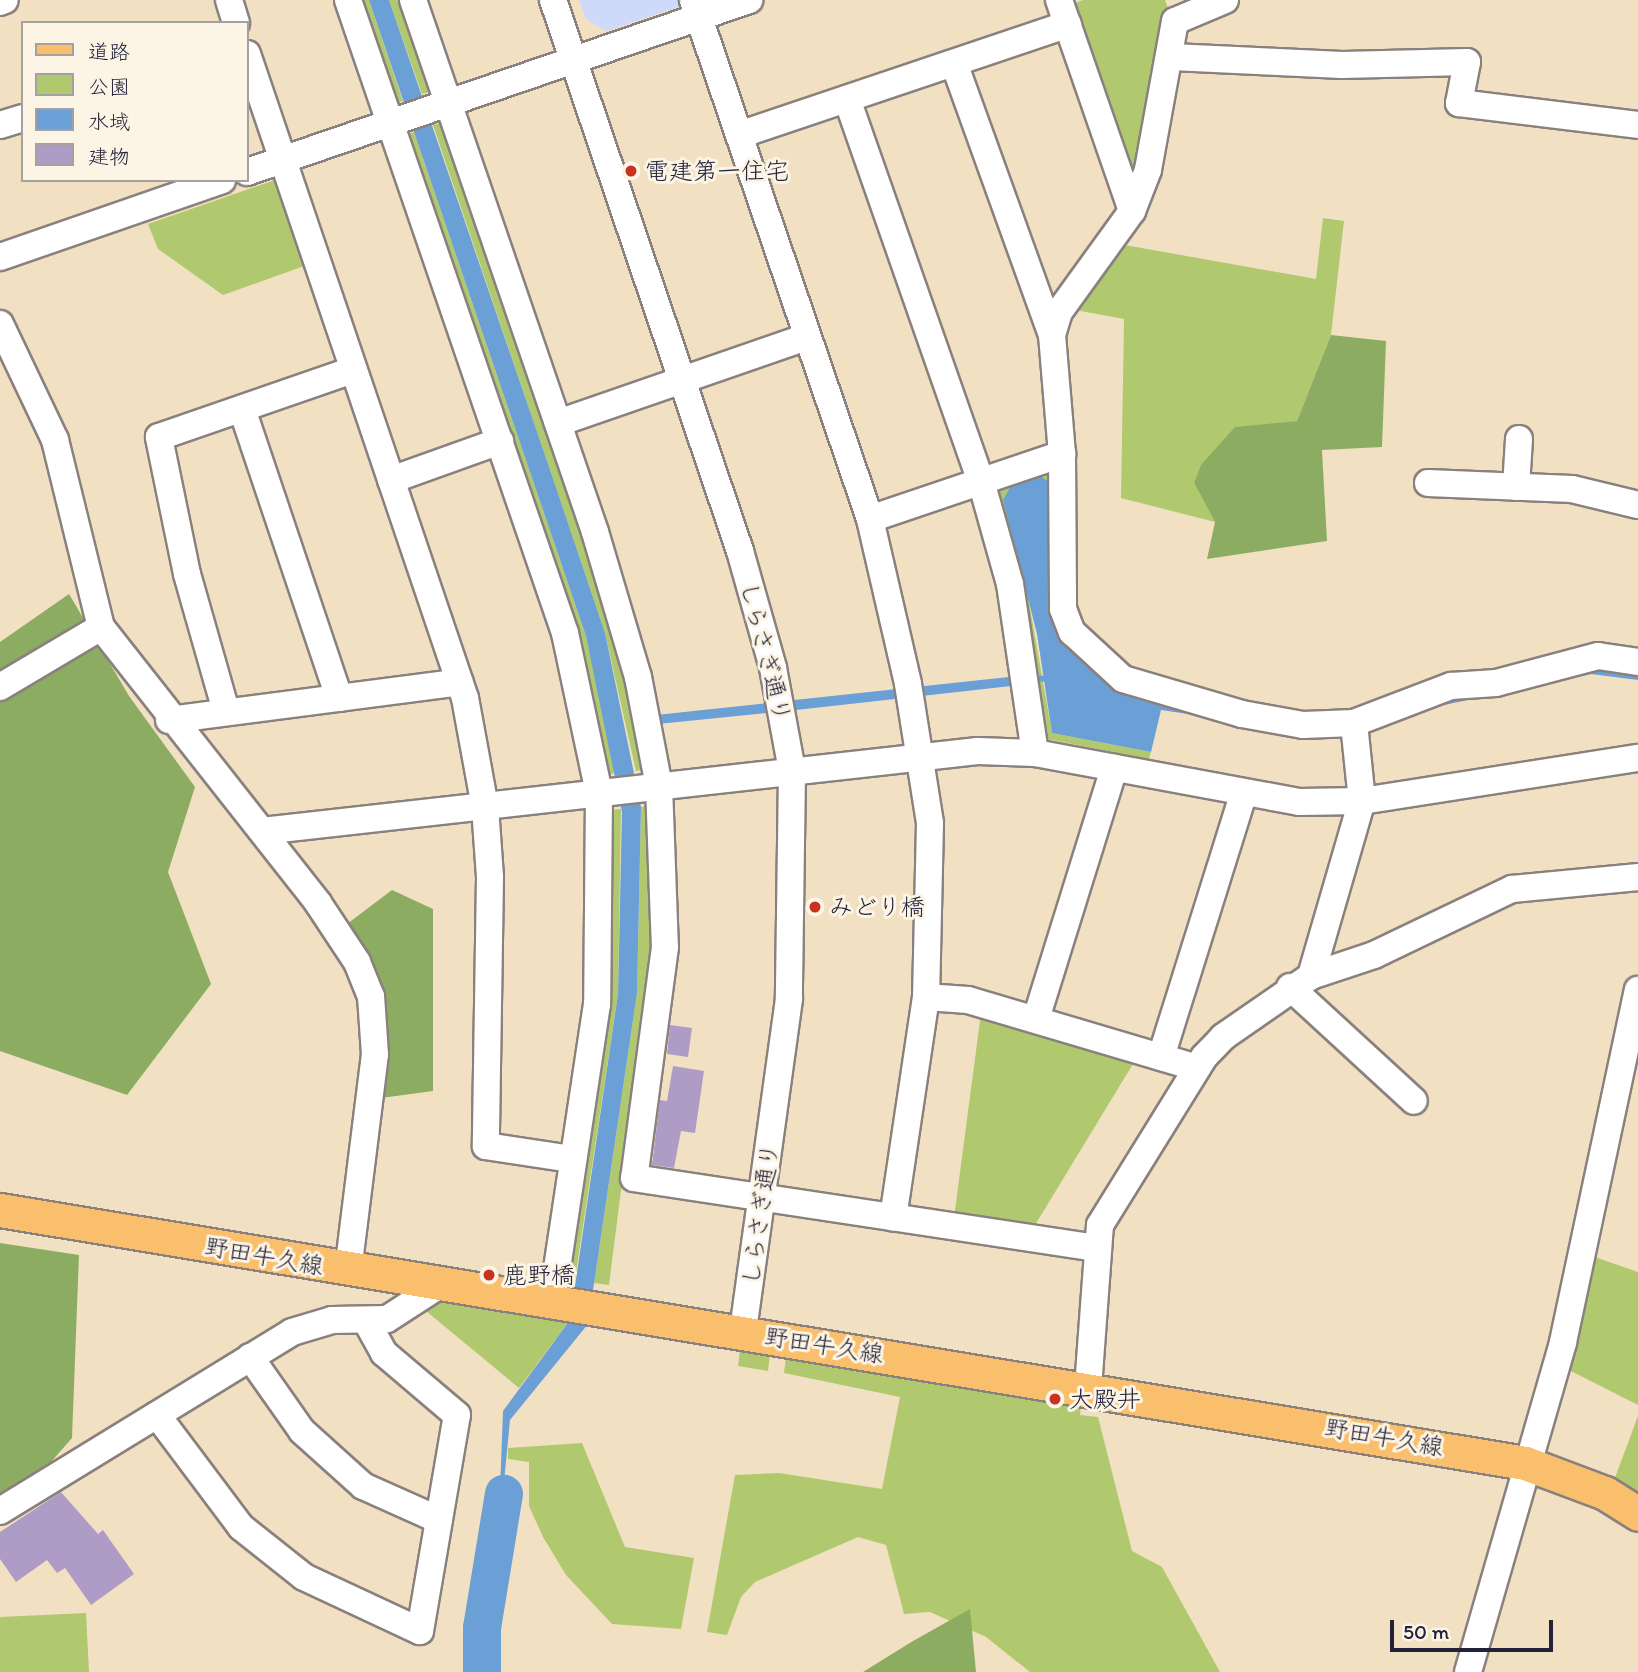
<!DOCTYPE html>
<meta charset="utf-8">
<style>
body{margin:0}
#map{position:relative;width:1638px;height:1672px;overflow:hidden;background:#f2e0c2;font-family:Itim,"Klee One",sans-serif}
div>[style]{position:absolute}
.built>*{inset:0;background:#cfdafa}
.green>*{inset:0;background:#b0c96e}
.forest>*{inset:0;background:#8cad61}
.water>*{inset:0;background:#6ba0d7}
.stream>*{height:6px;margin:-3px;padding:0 3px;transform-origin:3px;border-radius:3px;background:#6ba0d7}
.river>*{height:38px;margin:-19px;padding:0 19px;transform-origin:19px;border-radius:19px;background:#6ba0d7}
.building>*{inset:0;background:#ae9cc7}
.roads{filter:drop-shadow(2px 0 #8a817e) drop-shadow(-2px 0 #8a817e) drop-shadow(0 2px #8a817e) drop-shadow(0 -2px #8a817e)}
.minor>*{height:26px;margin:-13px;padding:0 13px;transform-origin:13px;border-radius:13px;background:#fff}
.major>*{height:33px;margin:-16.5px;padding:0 16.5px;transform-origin:16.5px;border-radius:16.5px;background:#f9bf6d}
.dots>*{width:19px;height:19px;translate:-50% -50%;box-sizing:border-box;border:4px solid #fcf5e5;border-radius:50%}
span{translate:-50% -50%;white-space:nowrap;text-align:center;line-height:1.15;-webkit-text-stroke:6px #fcf5e5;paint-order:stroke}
.poi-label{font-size:24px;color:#22223b}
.left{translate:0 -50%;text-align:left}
.street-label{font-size:24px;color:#22223b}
.legend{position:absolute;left:21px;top:21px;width:228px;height:161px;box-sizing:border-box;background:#fcf5e5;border:2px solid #a5a1a1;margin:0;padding:9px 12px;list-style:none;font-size:21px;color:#22223b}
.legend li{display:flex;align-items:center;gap:14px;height:35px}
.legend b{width:35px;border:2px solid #a5a1a1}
.scale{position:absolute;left:1390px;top:1620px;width:163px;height:32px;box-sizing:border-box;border:4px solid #22223b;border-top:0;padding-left:9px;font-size:21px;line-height:24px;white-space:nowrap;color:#22223b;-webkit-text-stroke:5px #fcf5e5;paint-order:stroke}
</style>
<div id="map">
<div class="built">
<div style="clip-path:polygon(579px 0,683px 0,685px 5px,606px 31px,586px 19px)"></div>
</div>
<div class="green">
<div style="clip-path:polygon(357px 0,369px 0,403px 101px,391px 105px)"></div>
<div style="clip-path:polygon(389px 0,406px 0,437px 90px,422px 94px)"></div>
<div style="clip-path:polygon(1083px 0,1165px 0,1169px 11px,1140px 169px,1127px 167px,1072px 4px)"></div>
<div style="clip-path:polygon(447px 121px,604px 585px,650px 769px,636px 771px,605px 633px,433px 125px)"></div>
<div style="clip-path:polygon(414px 132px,586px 636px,617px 773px,603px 775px,402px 136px)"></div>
<div style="clip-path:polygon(278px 179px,307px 265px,223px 295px,158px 249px,148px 224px)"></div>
<div style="clip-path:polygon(1323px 218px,1344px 221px,1331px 335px,1297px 421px,1252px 426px,1194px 483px,1215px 522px,1121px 498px,1124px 319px,1075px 310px,1119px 244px,1316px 279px)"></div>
<div style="clip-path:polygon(1041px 469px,1054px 478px,1060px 625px,1194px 707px,1118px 692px,1064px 642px,1049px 615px,1047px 535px,1023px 568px,1052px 733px,1151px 752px,1149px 759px,1047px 739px,1035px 653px,996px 496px,1004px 482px)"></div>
<div style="clip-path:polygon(653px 806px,656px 914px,609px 1285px,594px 1283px,637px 993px,641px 807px)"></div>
<div style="clip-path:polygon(621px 809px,618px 994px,575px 1279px,564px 1277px,607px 810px)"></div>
<div style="clip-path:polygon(981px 1013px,1136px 1059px,1032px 1230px,954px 1218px)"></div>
<div style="clip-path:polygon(1586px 1254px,1638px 1272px,1638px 1405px,1563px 1367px)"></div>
<div style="clip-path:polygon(443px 1299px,570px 1320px,519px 1388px,426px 1311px)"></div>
<div style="clip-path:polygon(740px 1349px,770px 1354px,768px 1371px,738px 1366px)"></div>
<div style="clip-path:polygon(786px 1357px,1081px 1404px,1080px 1415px,1098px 1417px,1132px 1551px,1162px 1567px,1220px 1672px,1030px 1672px,986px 1637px,930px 1612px,904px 1614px,886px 1545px,858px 1537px,755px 1582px,741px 1597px,727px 1635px,707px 1632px,735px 1475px,779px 1473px,882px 1489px,900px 1397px,784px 1373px)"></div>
<div style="clip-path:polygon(1638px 1416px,1638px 1497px,1613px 1483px)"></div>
<div style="clip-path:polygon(582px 1443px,625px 1547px,694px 1558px,681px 1629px,612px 1624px,566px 1575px,543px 1537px,529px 1506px,529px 1462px,508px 1459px,508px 1448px)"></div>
<div style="clip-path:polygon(86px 1613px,89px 1672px,0 1672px,0 1617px)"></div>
</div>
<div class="forest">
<div style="clip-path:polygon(1331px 335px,1386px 341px,1382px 447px,1322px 450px,1327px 541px,1207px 559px,1215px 522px,1194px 483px,1201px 465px,1235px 427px,1297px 421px)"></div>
<div style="clip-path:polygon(69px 594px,129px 696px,195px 787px,168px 872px,211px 984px,127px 1095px,0 1051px,0 642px)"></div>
<div style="clip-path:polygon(392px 890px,433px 909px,433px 1091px,381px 1098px,343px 927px)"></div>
<div style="clip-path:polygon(0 1243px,79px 1255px,72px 1438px,0 1520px)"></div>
<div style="clip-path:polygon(970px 1609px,976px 1672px,863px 1672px,913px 1641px)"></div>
</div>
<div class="water">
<div style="clip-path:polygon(369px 0,389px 0,549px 467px,605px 633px,641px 807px,637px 993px,588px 1324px,510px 1420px,498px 1544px,503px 1411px,570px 1320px,618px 994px,622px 812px,586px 636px)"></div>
<div style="clip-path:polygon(1040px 476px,1048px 481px,1054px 628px,1096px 674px,1133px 698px,1259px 721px,1419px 704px,1606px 664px,1638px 671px,1638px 680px,1591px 674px,1430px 708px,1346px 737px,1161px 710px,1151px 752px,1052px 733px,1037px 634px,1003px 500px,1011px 486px)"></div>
<div style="clip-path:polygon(1019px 676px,1020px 685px,805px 709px,658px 724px,656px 715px)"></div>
</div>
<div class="stream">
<div style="left:1038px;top:679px;width:14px;rotate:-4deg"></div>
</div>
<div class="river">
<div style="left:482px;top:1672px;width:44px;rotate:-90deg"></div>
<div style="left:482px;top:1628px;width:136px;rotate:-80.7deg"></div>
</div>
<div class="building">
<div style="clip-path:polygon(670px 1025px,692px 1028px,688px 1057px,667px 1054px)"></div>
<div style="clip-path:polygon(673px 1066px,704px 1071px,695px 1133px,681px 1131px,674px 1168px,652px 1165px,660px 1100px,667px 1101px)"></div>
<div style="clip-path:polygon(61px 1492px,98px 1534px,103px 1530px,134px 1574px,91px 1605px,65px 1568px,57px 1573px,47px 1560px,16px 1582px,0 1559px,0 1532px)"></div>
</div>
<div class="roads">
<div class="minor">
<div style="left:229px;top:0;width:24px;rotate:73deg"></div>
<div style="left:348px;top:0;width:669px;rotate:71.08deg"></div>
<div style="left:565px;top:633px;width:164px;rotate:78deg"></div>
<div style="left:599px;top:793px;width:211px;rotate:90.5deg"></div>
<div style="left:597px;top:1004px;width:302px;rotate:98.6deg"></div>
<div style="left:413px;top:0;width:562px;rotate:71.11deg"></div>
<div style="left:595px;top:532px;width:151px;rotate:73.5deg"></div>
<div style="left:638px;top:677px;width:111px;rotate:79.1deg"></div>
<div style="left:659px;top:786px;width:161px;rotate:87.9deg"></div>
<div style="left:665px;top:947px;width:233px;rotate:97.6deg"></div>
<div style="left:634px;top:1178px;width:469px;rotate:8.6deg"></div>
<div style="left:553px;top:0;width:582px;rotate:71.25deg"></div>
<div style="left:740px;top:551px;width:122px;rotate:74.2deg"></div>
<div style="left:773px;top:668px;width:105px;rotate:79.5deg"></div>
<div style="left:792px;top:771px;width:228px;rotate:90.8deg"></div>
<div style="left:789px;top:999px;width:336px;rotate:97.9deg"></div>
<div style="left:693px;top:0;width:548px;rotate:71.17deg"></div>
<div style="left:870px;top:519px;width:169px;rotate:77deg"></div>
<div style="left:908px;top:684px;width:141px;rotate:81deg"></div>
<div style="left:930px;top:823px;width:174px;rotate:91.3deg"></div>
<div style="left:926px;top:997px;width:223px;rotate:98.5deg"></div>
<div style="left:1059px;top:0;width:223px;rotate:70.9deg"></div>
<div style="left:1225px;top:0;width:54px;rotate:157.2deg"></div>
<div style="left:1175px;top:21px;width:151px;rotate:100.3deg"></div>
<div style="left:1148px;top:170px;width:44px;rotate:111.3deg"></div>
<div style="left:1132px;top:211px;width:125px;rotate:125.9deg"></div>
<div style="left:1059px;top:312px;width:24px;rotate:107deg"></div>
<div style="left:1052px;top:335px;width:119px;rotate:85.2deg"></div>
<div style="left:1062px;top:454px;width:155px;rotate:89.6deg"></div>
<div style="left:1063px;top:609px;width:25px;rotate:69deg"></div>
<div style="left:1072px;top:632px;width:69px;rotate:42.7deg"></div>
<div style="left:1123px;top:679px;width:124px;rotate:16.4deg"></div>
<div style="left:1242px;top:714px;width:62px;rotate:10.2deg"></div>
<div style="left:1303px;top:725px;width:51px;rotate:-2.2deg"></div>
<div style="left:1354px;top:723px;width:104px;rotate:-20.9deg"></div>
<div style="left:1451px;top:686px;width:45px;rotate:-3.8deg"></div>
<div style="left:1496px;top:683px;width:106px;rotate:-14.8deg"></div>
<div style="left:1598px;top:656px;width:40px;rotate:8.5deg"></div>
<div style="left:0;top:2px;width:5px;rotate:-22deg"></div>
<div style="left:247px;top:54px;width:680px;rotate:71.3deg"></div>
<div style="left:465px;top:698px;width:111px;rotate:79.6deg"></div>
<div style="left:485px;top:807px;width:70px;rotate:85.9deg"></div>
<div style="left:490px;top:877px;width:269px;rotate:90.9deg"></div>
<div style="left:486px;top:1146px;width:86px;rotate:8.7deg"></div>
<div style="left:1172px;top:57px;width:170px;rotate:2.7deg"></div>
<div style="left:1342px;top:65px;width:125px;rotate:-1.4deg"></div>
<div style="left:1467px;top:62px;width:42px;rotate:101deg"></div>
<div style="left:1459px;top:103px;width:180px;rotate:7deg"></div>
<div style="left:954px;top:63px;width:289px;rotate:70.2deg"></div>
<div style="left:847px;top:99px;width:405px;rotate:70.7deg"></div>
<div style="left:981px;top:481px;width:107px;rotate:74.3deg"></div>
<div style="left:1010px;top:584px;width:171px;rotate:81.6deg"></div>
<div style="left:0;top:125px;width:24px;rotate:-17deg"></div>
<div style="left:739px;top:135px;width:347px;rotate:-18.6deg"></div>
<div style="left:247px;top:172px;width:531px;rotate:-18.91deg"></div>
<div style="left:0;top:257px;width:235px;rotate:-19.1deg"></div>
<div style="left:0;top:324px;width:128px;rotate:64.6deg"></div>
<div style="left:55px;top:440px;width:193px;rotate:76.2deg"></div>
<div style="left:101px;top:627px;width:351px;rotate:51.8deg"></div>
<div style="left:318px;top:903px;width:71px;rotate:56.5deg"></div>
<div style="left:357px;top:962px;width:37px;rotate:68deg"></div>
<div style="left:371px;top:996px;width:58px;rotate:86.1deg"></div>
<div style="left:375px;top:1054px;width:219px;rotate:97.1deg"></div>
<div style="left:242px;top:409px;width:305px;rotate:71.4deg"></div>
<div style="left:558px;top:423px;width:263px;rotate:-19.1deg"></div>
<div style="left:391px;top:480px;width:116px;rotate:-19.7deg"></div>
<div style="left:1428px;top:483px;width:144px;rotate:2.4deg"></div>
<div style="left:1572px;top:489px;width:68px;rotate:13.6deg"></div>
<div style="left:1516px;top:487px;width:48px;rotate:-86.4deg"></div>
<div style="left:870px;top:519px;width:203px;rotate:-18.7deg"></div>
<div style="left:0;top:687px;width:117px;rotate:-30.7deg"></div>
<div style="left:226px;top:711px;width:142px;rotate:-105.9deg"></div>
<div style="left:187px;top:574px;width:140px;rotate:-101.6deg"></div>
<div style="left:159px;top:437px;width:205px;rotate:-19.1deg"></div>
<div style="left:169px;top:720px;width:293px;rotate:-7.4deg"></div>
<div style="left:262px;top:831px;width:720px;rotate:-6.38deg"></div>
<div style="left:978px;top:751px;width:57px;rotate:2deg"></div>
<div style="left:1035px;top:753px;width:269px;rotate:10.5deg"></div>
<div style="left:1299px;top:802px;width:63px;rotate:-0.9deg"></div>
<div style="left:1362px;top:801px;width:279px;rotate:-8.9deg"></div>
<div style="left:1311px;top:976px;width:182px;rotate:-73.8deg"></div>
<div style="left:1362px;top:801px;width:78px;rotate:-95.9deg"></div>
<div style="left:1290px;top:987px;width:168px;rotate:42.6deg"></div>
<div style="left:926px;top:997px;width:42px;rotate:4.1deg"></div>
<div style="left:968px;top:1000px;width:239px;rotate:16.5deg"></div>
<div style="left:1036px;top:1019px;width:263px;rotate:-72.7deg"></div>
<div style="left:1161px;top:1057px;width:275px;rotate:-72.6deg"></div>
<div style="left:250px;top:1357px;width:90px;rotate:54.9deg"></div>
<div style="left:302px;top:1431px;width:82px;rotate:42deg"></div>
<div style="left:363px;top:1486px;width:83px;rotate:24.1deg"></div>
<div style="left:1088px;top:1388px;width:163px;rotate:-85.8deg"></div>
<div style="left:1100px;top:1225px;width:198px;rotate:-58.2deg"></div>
<div style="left:1204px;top:1057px;width:28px;rotate:-46deg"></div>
<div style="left:1223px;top:1037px;width:107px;rotate:-34.7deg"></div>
<div style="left:1311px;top:976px;width:66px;rotate:-18.4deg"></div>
<div style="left:1374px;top:955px;width:153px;rotate:-25.6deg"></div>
<div style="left:1512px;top:889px;width:127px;rotate:-5.4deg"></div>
<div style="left:157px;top:1415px;width:140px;rotate:53.1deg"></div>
<div style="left:241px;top:1527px;width:80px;rotate:38.4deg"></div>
<div style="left:304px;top:1577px;width:128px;rotate:25deg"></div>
<div style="left:420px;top:1631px;width:219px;rotate:-80.3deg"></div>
<div style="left:457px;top:1415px;width:96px;rotate:-139.7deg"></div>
<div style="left:384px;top:1353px;width:37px;rotate:-119deg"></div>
<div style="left:0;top:1511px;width:342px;rotate:-31.5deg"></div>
<div style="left:292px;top:1332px;width:42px;rotate:-16.7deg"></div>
<div style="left:332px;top:1320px;width:55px;rotate:-1deg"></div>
<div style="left:387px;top:1319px;width:61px;rotate:-32.9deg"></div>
<div style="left:1468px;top:1672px;width:343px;rotate:-73.9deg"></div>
<div style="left:1563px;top:1342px;width:360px;rotate:-78deg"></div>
</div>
<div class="major">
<div style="left:0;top:1210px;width:1546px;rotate:9.42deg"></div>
<div style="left:1525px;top:1463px;width:85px;rotate:20.6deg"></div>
<div style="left:1605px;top:1493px;width:39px;rotate:32deg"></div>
</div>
</div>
<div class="dots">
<div style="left:631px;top:171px;background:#c8321e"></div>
<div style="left:815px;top:907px;background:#c8321e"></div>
<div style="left:489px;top:1275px;background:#c8321e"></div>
<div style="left:1055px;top:1399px;background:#c8321e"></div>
</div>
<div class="poi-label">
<span class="left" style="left:645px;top:171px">電建第一住宅</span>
<span class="left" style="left:829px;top:907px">みどり橋</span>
<span class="left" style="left:503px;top:1275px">鹿野橋</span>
<span class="left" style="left:1069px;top:1399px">大殿井</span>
</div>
<div class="street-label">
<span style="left:766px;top:652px;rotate:76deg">しらさぎ通り</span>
<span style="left:760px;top:1214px;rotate:-82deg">しらさぎ通り</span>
<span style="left:264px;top:1256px;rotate:10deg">野田牛久線</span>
<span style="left:824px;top:1345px;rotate:9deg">野田牛久線</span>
<span style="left:1384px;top:1437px;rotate:10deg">野田牛久線</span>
</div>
<ul class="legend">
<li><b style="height:9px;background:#f9bf6d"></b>道路</li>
<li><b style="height:19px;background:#b0c96e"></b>公園</li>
<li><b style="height:19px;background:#6ba0d7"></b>水域</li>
<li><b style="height:19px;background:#ae9cc7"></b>建物</li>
</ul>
<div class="scale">50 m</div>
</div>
